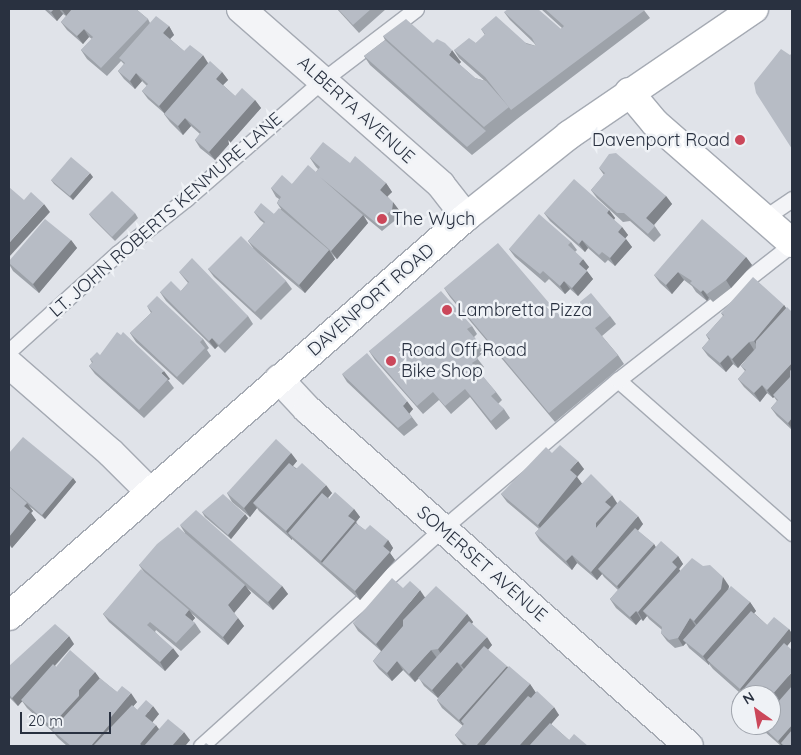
<!DOCTYPE html>
<style>
body{margin:0}
#map{position:relative;width:801px;height:755px;overflow:hidden;background:#e0e3e9;font-family:Quicksand,sans-serif}
div>[style]{position:absolute}
.roads{filter:drop-shadow(1px 0 #a5aab3) drop-shadow(-1px 0 #a5aab3) drop-shadow(0 1px #a5aab3) drop-shadow(0 -1px #a5aab3)}
.lane>*{height:15px;margin:-7.5px;padding:0 7.5px;transform-origin:7.5px;border-radius:7.5px;background:#f3f4f7}
.street>*{height:28px;margin:-14px;padding:0 14px;transform-origin:14px;border-radius:14px;background:#f3f4f7}
.secondary>*{height:28px;margin:-14px;padding:0 14px;transform-origin:14px;border-radius:14px;background:#fff}
.wall>*{inset:0;background:#9da2a9}
.shaded-wall>*{inset:0;background:#80848a}
.building>*{inset:0;background:#b7bcc5}
.dots>*{width:14px;height:14px;translate:-50% -50%;box-sizing:border-box;border:2px solid #eff2f6;border-radius:50%}
span{translate:-50% -50%;white-space:nowrap;text-align:center;line-height:1.15;-webkit-text-stroke:5px #eff2f6;paint-order:stroke}
.street-label{font-size:18px;color:#293140}
.poi-label{font-size:18px;color:#293140}
.right{translate:-100% -50%;text-align:right}
.left{translate:0 -50%;text-align:left}
.frame{position:absolute;inset:0;border:10px solid #293140;pointer-events:none}
.north{position:absolute;left:731px;top:685px;width:50px;height:50px;box-sizing:border-box;background:#eff2f6;border:1px solid #a0a5ad;border-radius:50%;rotate:328deg;font-size:14px;font-weight:700;line-height:20px;text-align:center;color:#293140}
.north::after{content:'';display:block;margin:auto;width:18px;height:22px;background:#cb475a;clip-path:polygon(50% 0,100% 100%,50% 72%,0 100%)}
.scale{position:absolute;left:20px;top:712px;width:91px;height:22px;box-sizing:border-box;border:2px solid #293140;border-top:0;padding-left:6px;font-size:15px;line-height:18px;white-space:nowrap;color:#293140;-webkit-text-stroke:4px #eff2f6;paint-order:stroke}
</style>
<div id="map">
<div class="roads">
<div class="lane">
<div style="left:764px;top:218px;width:34px;rotate:-34deg"></div>
<div style="left:9px;top:351px;width:147px;rotate:-42deg"></div>
<div style="left:118px;top:253px;width:87px;rotate:-38.5deg"></div>
<div style="left:186px;top:199px;width:181px;rotate:-41deg"></div>
<div style="left:323px;top:80px;width:117px;rotate:-37.4deg"></div>
<div style="left:618px;top:380px;width:232px;rotate:41.3deg"></div>
<div style="left:201px;top:746px;width:324px;rotate:-42deg"></div>
<div style="left:442px;top:529px;width:231px;rotate:-40.3deg"></div>
<div style="left:618px;top:380px;width:221px;rotate:-38deg"></div>
</div>
<div class="street">
<div style="left:241px;top:9px;width:266px;rotate:41.3deg"></div>
<div style="left:441px;top:185px;width:41px;rotate:52deg"></div>
<div style="left:9px;top:364px;width:135px;rotate:41.1deg"></div>
<div style="left:111px;top:453px;width:55px;rotate:45deg"></div>
<div style="left:279px;top:379px;width:41px;rotate:47deg"></div>
<div style="left:307px;top:409px;width:509px;rotate:41.42deg"></div>
</div>
<div class="secondary">
<div style="left:629px;top:92px;width:40px;rotate:50deg"></div>
<div style="left:655px;top:123px;width:182px;rotate:41.2deg"></div>
<div style="left:9px;top:616px;width:607px;rotate:-41.12deg"></div>
<div style="left:466px;top:217px;width:132px;rotate:-38.5deg"></div>
<div style="left:569px;top:135px;width:224px;rotate:-34.3deg"></div>
</div>
</div>
<div class="wall">
<div style="clip-path:polygon(44px 9px,136px 9px,148px 19px,150px 23px,169px 26px,174px 35px,170px 39px,184px 51px,208px 63px,222px 72px,228px 80px,223px 85px,235px 96px,255px 100px,261px 108px,215px 160px,200px 148px,195px 140px,200px 134px,191px 126px,183px 135px,170px 122px,164px 114px,164px 113px,148px 99px,142px 91px,147px 86px,142px 81px,135px 89px,124px 79px,118px 71px,124px 64px,121px 61px,107px 76px,87px 59px,81px 50px,92px 39px,89px 37px,83px 44px,67px 30px,61px 22px,66px 16px,63px 14px,57px 21px)"></div>
<div style="clip-path:polygon(337px 9px,386px 9px,359px 33px)"></div>
<div style="clip-path:polygon(541px 9px,643px 9px,650px 18px,517px 119px,472px 155px,370px 65px,364px 56px,385px 40px,383px 36px,433px 43px,461px 62px,459px 64px,475px 78px,485px 81px,459px 58px,454px 50px,476px 43px,485px 35px,481px 29px,536px 46px,534px 43px,510px 20px,504px 12px,561px 29px,562px 28px)"></div>
<div style="clip-path:polygon(310px 158px,350px 163px,386px 183px,392px 192px,387px 196px,399px 210px,398px 218px,382px 231px,364px 216px,368px 223px,337px 259px,332px 254px,335px 259px,305px 293px,256px 252px,286px 281px,292px 289px,261px 320px,214px 277px,208px 269px,253px 248px,248px 241px,264px 223px,260px 220px,254px 212px,274px 214px,281px 209px,277px 203px,279px 199px,276px 197px,271px 188px,292px 184px,316px 172px,318px 169px,316px 167px)"></div>
<div style="clip-path:polygon(599px 168px,666px 196px,672px 204px,654px 225px,661px 235px,654px 242px,630px 221px,623px 222px,597px 198px,591px 190px,604px 175px)"></div>
<div style="clip-path:polygon(93px 177px,73px 200px,54px 184px,51px 180px)"></div>
<div style="clip-path:polygon(609px 210px,615px 218px,614px 220px,622px 227px,628px 235px,625px 238px,632px 247px,615px 266px,608px 260px,605px 263px,588px 248px,585px 252px,550px 221px,544px 213px)"></div>
<div style="clip-path:polygon(135px 213px,138px 218px,115px 241px,92px 218px,89px 214px)"></div>
<div style="clip-path:polygon(71px 240px,77px 248px,39px 293px,13px 271px,9px 264px,9px 261px)"></div>
<div style="clip-path:polygon(571px 242px,577px 250px,575px 252px,589px 267px,586px 270px,593px 279px,578px 296px,570px 289px,565px 294px,549px 279px,545px 283px,515px 257px,509px 249px)"></div>
<div style="clip-path:polygon(746px 257px,752px 265px,731px 288px,713px 302px,709px 298px,707px 301px,696px 292px,692px 286px,684px 280px,672px 294px,660px 283px,654px 275px)"></div>
<div style="clip-path:polygon(179px 272px,248px 316px,253px 324px,225px 353px,218px 346px,215px 349px,166px 301px,160px 292px,181px 291px,188px 283px)"></div>
<div style="clip-path:polygon(444px 288px,561px 317px,610px 316px,616px 324px,602px 336px,618px 355px,624px 364px,555px 422px,450px 297px)"></div>
<div style="clip-path:polygon(784px 305px,786px 308px,792px 312px,792px 430px,777px 416px,771px 408px,777px 401px,774px 397px,773px 398px,767px 393px,760px 402px,744px 387px,738px 379px,745px 371px,741px 366px,754px 350px,738px 368px,733px 364px,726px 372px,708px 356px,702px 348px,709px 340px,706px 335px,723px 316px,721px 313px)"></div>
<div style="clip-path:polygon(147px 306px,203px 339px,209px 348px,207px 350px,211px 356px,183px 385px,136px 342px,130px 333px,151px 313px)"></div>
<div style="clip-path:polygon(472px 326px,477px 334px,474px 337px,485px 351px,477px 358px,484px 367px,478px 371px,496px 392px,502px 400px,498px 404px,504px 409px,510px 418px,496px 430px,470px 397px,451px 414px,439px 400px,423px 414px,375px 360px,369px 351px)"></div>
<div style="clip-path:polygon(100px 355px,170px 379px,168px 380px,174px 388px,144px 418px,95px 374px,89px 366px,92px 363px,90px 359px)"></div>
<div style="clip-path:polygon(342px 374px,413px 409px,409px 413px,418px 425px,404px 436px,347px 382px)"></div>
<div style="clip-path:polygon(9px 453px,73px 478px,76px 482px,45px 519px,28px 505px,33px 511px,31px 513px,36px 520px,12px 548px,9px 545px)"></div>
<div style="clip-path:polygon(291px 453px,297px 461px,293px 466px,332px 493px,328px 498px,329px 499px,354px 509px,360px 517px,356px 522px,357px 524px,365px 530px,388px 540px,393px 548px,390px 553px,395px 560px,360px 600px,292px 539px,292px 540px,259px 511px,257px 508px,250px 517px,232px 502px,227px 493px)"></div>
<div style="clip-path:polygon(552px 453px,584px 469px,577px 477px,582px 484px,617px 503px,643px 524px,638px 531px,654px 544px,656px 548px,678px 556px,683px 564px,679px 569px,680px 571px,729px 586px,728px 589px,750px 602px,756px 611px,754px 613px,767px 625px,789px 629px,792px 634px,792px 640px,787px 646px,792px 746px,781px 746px,765px 732px,741px 695px,741px 712px,738px 710px,732px 702px,740px 693px,713px 669px,709px 664px,709px 665px,689px 648px,686px 643px,683px 646px,675px 648px,667px 641px,661px 633px,662px 630px,649px 619px,647px 616px,643px 621px,641px 619px,636px 625px,616px 608px,610px 599px,618px 590px,604px 577px,602px 574px,597px 580px,577px 563px,572px 570px,540px 541px,535px 533px,539px 529px,507px 502px,501px 494px)"></div>
<div style="clip-path:polygon(202px 512px,248px 518px,231px 539px,205px 517px)"></div>
<div style="clip-path:polygon(180px 525px,282px 586px,288px 594px,273px 610px,245px 586px,251px 593px,234px 613px,244px 626px,228px 645px,190px 612px,195px 618px,192px 621px,195px 623px,201px 632px,181px 651px,156px 630px,155px 632px,179px 656px,165px 671px,109px 622px,103px 614px,144px 572px,139px 565px,185px 533px)"></div>
<div style="clip-path:polygon(425px 597px,467px 614px,473px 622px,472px 624px,492px 645px,488px 650px,508px 668px,530px 684px,536px 693px,559px 715px,551px 724px,569px 740px,588px 746px,464px 746px,461px 743px,455px 735px,463px 726px,442px 708px,437px 700px,463px 670px,438px 698px,424px 686px,419px 678px,415px 682px,403px 670px,392px 681px,379px 669px,373px 661px,381px 651px,358px 631px,353px 623px)"></div>
<div style="clip-path:polygon(74px 644px,55px 666px,56px 667px,95px 672px,99px 678px,117px 692px,137px 702px,133px 706px,137px 710px,159px 714px,152px 722px,159px 729px,190px 740px,185px 746px,67px 746px,58px 738px,53px 732px,27px 708px,22px 701px,18px 706px,9px 697px,9px 666px)"></div>
</div>
<div class="shaded-wall">
<div style="clip-path:polygon(54px 9px,59px 9px,63px 14px,57px 21px,51px 12px)"></div>
<div style="clip-path:polygon(63px 9px,76px 9px,68px 18px,62px 10px)"></div>
<div style="clip-path:polygon(169px 26px,174px 35px,168px 41px,163px 33px)"></div>
<div style="clip-path:polygon(84px 29px,89px 37px,83px 44px,77px 36px)"></div>
<div style="clip-path:polygon(452px 50px,461px 62px,457px 66px,449px 55px)"></div>
<div style="clip-path:polygon(203px 55px,208px 63px,165px 114px,159px 106px)"></div>
<div style="clip-path:polygon(222px 72px,228px 80px,221px 87px,216px 79px)"></div>
<div style="clip-path:polygon(136px 73px,142px 81px,135px 89px,130px 81px)"></div>
<div style="clip-path:polygon(255px 100px,261px 108px,215px 160px,209px 152px)"></div>
<div style="clip-path:polygon(185px 118px,191px 126px,183px 135px,178px 126px)"></div>
<div style="clip-path:polygon(90px 173px,93px 177px,73px 200px,70px 196px)"></div>
<div style="clip-path:polygon(386px 183px,392px 192px,386px 198px,380px 190px)"></div>
<div style="clip-path:polygon(666px 196px,672px 204px,652px 227px,646px 218px)"></div>
<div style="clip-path:polygon(393px 202px,399px 210px,398px 218px,392px 210px)"></div>
<div style="clip-path:polygon(44px 204px,50px 212px,9px 257px,9px 243px)"></div>
<div style="clip-path:polygon(609px 210px,615px 218px,613px 221px,607px 213px)"></div>
<div style="clip-path:polygon(363px 215px,368px 223px,337px 259px,331px 251px)"></div>
<div style="clip-path:polygon(622px 227px,628px 235px,624px 240px,618px 232px)"></div>
<div style="clip-path:polygon(626px 239px,632px 247px,615px 266px,610px 258px)"></div>
<div style="clip-path:polygon(71px 240px,77px 248px,39px 293px,33px 284px)"></div>
<div style="clip-path:polygon(582px 240px,588px 248px,585px 252px,579px 244px)"></div>
<div style="clip-path:polygon(329px 250px,335px 259px,305px 293px,299px 285px)"></div>
<div style="clip-path:polygon(746px 257px,752px 265px,731px 288px,726px 280px)"></div>
<div style="clip-path:polygon(583px 259px,589px 267px,585px 272px,579px 264px)"></div>
<div style="clip-path:polygon(587px 271px,593px 279px,578px 296px,572px 288px)"></div>
<div style="clip-path:polygon(678px 272px,684px 280px,672px 294px,666px 285px)"></div>
<div style="clip-path:polygon(564px 281px,570px 289px,565px 294px,560px 286px)"></div>
<div style="clip-path:polygon(703px 290px,709px 298px,707px 301px,701px 292px)"></div>
<div style="clip-path:polygon(784px 305px,790px 314px,760px 350px,754px 341px)"></div>
<div style="clip-path:polygon(212px 338px,218px 346px,215px 349px,209px 341px)"></div>
<div style="clip-path:polygon(749px 342px,754px 350px,738px 368px,732px 359px)"></div>
<div style="clip-path:polygon(728px 355px,733px 364px,726px 372px,720px 363px)"></div>
<div style="clip-path:polygon(792px 363px,792px 377px,773px 398px,767px 390px)"></div>
<div style="clip-path:polygon(164px 371px,170px 379px,168px 380px,161px 373px)"></div>
<div style="clip-path:polygon(762px 385px,767px 393px,760px 402px,754px 393px)"></div>
<div style="clip-path:polygon(407px 401px,413px 409px,409px 414px,403px 406px)"></div>
<div style="clip-path:polygon(792px 418px,792px 429px,788px 423px)"></div>
<div style="clip-path:polygon(291px 453px,297px 461px,258px 507px,253px 503px,257px 508px,250px 517px,244px 508px)"></div>
<div style="clip-path:polygon(578px 461px,584px 469px,577px 477px,583px 485px,544px 533px,538px 525px,570px 470px)"></div>
<div style="clip-path:polygon(73px 478px,76px 482px,45px 519px,42px 515px)"></div>
<div style="clip-path:polygon(326px 485px,332px 493px,294px 537px,288px 533px,292px 539px,292px 540px,286px 531px)"></div>
<div style="clip-path:polygon(612px 495px,617px 503px,596px 528px,596px 523px,605px 502px)"></div>
<div style="clip-path:polygon(27px 503px,33px 511px,31px 513px,36px 520px,12px 548px,9px 543px,9px 537px,24px 506px)"></div>
<div style="clip-path:polygon(354px 509px,360px 517px,356px 522px,361px 529px,322px 563px,321px 561px,348px 516px)"></div>
<div style="clip-path:polygon(245px 514px,248px 518px,231px 539px,228px 535px)"></div>
<div style="clip-path:polygon(638px 516px,643px 524px,603px 573px,598px 569px,602px 574px,597px 580px,591px 572px)"></div>
<div style="clip-path:polygon(388px 540px,393px 548px,390px 553px,395px 560px,360px 600px,355px 591px)"></div>
<div style="clip-path:polygon(654px 544px,659px 553px,623px 594px,617px 586px)"></div>
<div style="clip-path:polygon(572px 555px,577px 563px,572px 570px,566px 561px)"></div>
<div style="clip-path:polygon(678px 556px,683px 564px,679px 569px,683px 575px,643px 611px,647px 616px,643px 621px,638px 612px,672px 562px)"></div>
<div style="clip-path:polygon(723px 577px,729px 586px,727px 597px,700px 630px,694px 621px)"></div>
<div style="clip-path:polygon(245px 585px,251px 593px,234px 613px,228px 605px)"></div>
<div style="clip-path:polygon(282px 586px,288px 594px,273px 610px,268px 602px)"></div>
<div style="clip-path:polygon(420px 590px,426px 599px,382px 652px,376px 644px)"></div>
<div style="clip-path:polygon(750px 602px,756px 611px,710px 663px,707px 660px,709px 664px,709px 665px,703px 656px)"></div>
<div style="clip-path:polygon(189px 610px,195px 618px,191px 623px,185px 615px)"></div>
<div style="clip-path:polygon(636px 611px,641px 619px,636px 625px,630px 617px)"></div>
<div style="clip-path:polygon(467px 614px,473px 622px,443px 658px,438px 649px)"></div>
<div style="clip-path:polygon(238px 618px,244px 626px,228px 645px,223px 637px)"></div>
<div style="clip-path:polygon(690px 618px,696px 626px,683px 640px,686px 643px,683px 646px,678px 638px)"></div>
<div style="clip-path:polygon(789px 629px,792px 634px,792px 640px,747px 695px,744px 695px,740px 689px)"></div>
<div style="clip-path:polygon(69px 636px,74px 644px,18px 706px,12px 698px)"></div>
<div style="clip-path:polygon(487px 637px,492px 645px,467px 673px,461px 665px)"></div>
<div style="clip-path:polygon(173px 648px,179px 656px,165px 671px,160px 662px)"></div>
<div style="clip-path:polygon(431px 650px,437px 658px,415px 682px,409px 674px)"></div>
<div style="clip-path:polygon(397px 661px,403px 670px,392px 681px,387px 673px)"></div>
<div style="clip-path:polygon(457px 662px,463px 670px,438px 698px,432px 690px)"></div>
<div style="clip-path:polygon(507px 666px,513px 675px,464px 724px,461px 721px,465px 728px,459px 720px)"></div>
<div style="clip-path:polygon(95px 672px,101px 680px,55px 733px,51px 726px,79px 690px)"></div>
<div style="clip-path:polygon(792px 672px,792px 687px,771px 711px,771px 696px)"></div>
<div style="clip-path:polygon(530px 684px,536px 693px,489px 746px,476px 746px)"></div>
<div style="clip-path:polygon(131px 693px,137px 702px,117px 725px,104px 746px,91px 746px,111px 717px)"></div>
<div style="clip-path:polygon(153px 706px,159px 714px,151px 724px,145px 716px)"></div>
<div style="clip-path:polygon(554px 707px,559px 715px,532px 746px,519px 746px)"></div>
<div style="clip-path:polygon(156px 725px,162px 734px,151px 746px,141px 746px,140px 744px)"></div>
<div style="clip-path:polygon(792px 725px,792px 740px,781px 743px,783px 746px,782px 746px,778px 741px)"></div>
<div style="clip-path:polygon(184px 732px,190px 740px,185px 746px,172px 746px)"></div>
</div>
<div class="building">
<div style="clip-path:polygon(47px 9px,54px 9px,51px 12px)"></div>
<div style="clip-path:polygon(72px 9px,136px 9px,148px 19px,101px 68px,81px 50px,93px 37px,84px 29px,77px 36px,61px 22px)"></div>
<div style="clip-path:polygon(338px 9px,371px 9px,353px 25px)"></div>
<div style="clip-path:polygon(508px 9px,538px 9px,561px 29px,564px 26px,545px 9px,643px 9px,645px 10px,511px 110px,485px 77px,454px 50px,469px 38px,476px 43px,485px 34px,481px 29px,496px 16px,527px 44px,536px 46px,532px 38px,504px 12px)"></div>
<div style="clip-path:polygon(156px 16px,169px 26px,163px 33px,184px 51px,190px 45px,203px 55px,159px 106px,142px 91px,148px 84px,136px 73px,130px 81px,118px 71px,125px 63px,119px 58px)"></div>
<div style="clip-path:polygon(406px 19px,433px 43px,437px 39px,445px 43px,452px 50px,449px 55px,475px 78px,486px 81px,509px 107px,484px 127px,383px 36px)"></div>
<div style="clip-path:polygon(385px 40px,486px 131px,467px 147px,364px 56px)"></div>
<div style="clip-path:polygon(781px 49px,790px 55px,792px 53px,792px 149px,756px 93px,754px 83px)"></div>
<div style="clip-path:polygon(210px 61px,222px 72px,216px 79px,235px 96px,242px 88px,255px 100px,209px 152px,195px 140px,201px 132px,185px 118px,178px 126px,164px 114px)"></div>
<div style="clip-path:polygon(323px 142px,350px 163px,355px 156px,386px 183px,380px 190px,393px 202px,392px 210px,376px 223px,320px 177px,363px 215px,331px 251px,277px 203px,281px 197px,271px 188px,282px 175px,292px 184px,308px 165px,316px 172px,320px 167px,310px 158px)"></div>
<div style="clip-path:polygon(616px 153px,666px 196px,646px 218px,655px 226px,648px 234px,624px 213px,617px 213px,591px 190px,605px 173px,599px 168px,609px 154px)"></div>
<div style="clip-path:polygon(71px 157px,90px 173px,70px 196px,51px 180px)"></div>
<div style="clip-path:polygon(574px 179px,609px 210px,607px 213px,622px 227px,618px 232px,626px 239px,610px 258px,602px 252px,599px 255px,582px 240px,579px 244px,544px 213px)"></div>
<div style="clip-path:polygon(9px 187px,24px 200px,31px 192px,44px 204px,9px 243px)"></div>
<div style="clip-path:polygon(112px 191px,135px 213px,112px 237px,89px 214px)"></div>
<div style="clip-path:polygon(261px 203px,274px 214px,279px 208px,329px 250px,299px 285px,248px 241px,265px 222px,254px 212px)"></div>
<div style="clip-path:polygon(539px 214px,571px 242px,568px 245px,583px 259px,579px 264px,587px 271px,572px 288px,564px 281px,560px 286px,543px 271px,540px 274px,509px 249px)"></div>
<div style="clip-path:polygon(45px 219px,71px 240px,33px 284px,9px 263px,9px 261px)"></div>
<div style="clip-path:polygon(702px 219px,746px 257px,726px 280px,707px 294px,703px 290px,701px 292px,690px 283px,692px 281px,678px 272px,666px 285px,654px 275px)"></div>
<div style="clip-path:polygon(241px 236px,286px 281px,255px 312px,208px 269px)"></div>
<div style="clip-path:polygon(498px 243px,561px 317px,591px 293px,610px 316px,595px 328px,618px 355px,549px 413px,444px 288px)"></div>
<div style="clip-path:polygon(192px 258px,248px 316px,219px 345px,212px 338px,209px 341px,160px 292px,171px 281px,181px 291px,189px 282px,179px 272px)"></div>
<div style="clip-path:polygon(753px 277px,784px 305px,754px 341px,749px 342px,732px 359px,728px 355px,720px 363px,702px 348px,710px 339px,706px 335px,724px 315px,721px 313px)"></div>
<div style="clip-path:polygon(441px 291px,472px 326px,467px 329px,479px 343px,471px 350px,478px 359px,472px 363px,496px 392px,491px 396px,504px 409px,491px 421px,465px 389px,445px 406px,433px 392px,417px 406px,369px 351px)"></div>
<div style="clip-path:polygon(157px 296px,203px 339px,200px 342px,205px 348px,177px 377px,130px 333px,152px 312px,147px 306px)"></div>
<div style="clip-path:polygon(787px 307px,792px 312px,792px 363px,767px 390px,762px 385px,754px 393px,738px 379px,746px 370px,741px 366px,756px 348px,756px 341px)"></div>
<div style="clip-path:polygon(117px 332px,121px 335px,123px 332px,164px 371px,161px 373px,168px 379px,139px 410px,89px 366px,93px 362px,90px 359px,97px 352px,100px 355px)"></div>
<div style="clip-path:polygon(367px 353px,407px 401px,403px 406px,412px 417px,398px 428px,342px 374px)"></div>
<div style="clip-path:polygon(792px 368px,792px 418px,788px 423px,771px 408px,778px 400px,773px 395px,790px 377px,790px 371px)"></div>
<div style="clip-path:polygon(23px 437px,73px 478px,42px 515px,9px 486px,9px 453px)"></div>
<div style="clip-path:polygon(276px 439px,291px 453px,244px 508px,227px 493px)"></div>
<div style="clip-path:polygon(560px 445px,578px 461px,570px 470px,577px 476px,538px 525px,501px 494px,546px 447px,552px 453px)"></div>
<div style="clip-path:polygon(289px 463px,296px 469px,302px 463px,326px 485px,286px 531px,253px 503px)"></div>
<div style="clip-path:polygon(591px 474px,612px 495px,605px 502px,611px 507px,596px 523px,596px 528px,620px 500px,638px 516px,591px 572px,572px 555px,566px 561px,535px 533px)"></div>
<div style="clip-path:polygon(9px 487px,27px 503px,24px 506px,30px 511px,9px 537px)"></div>
<div style="clip-path:polygon(335px 492px,354px 509px,348px 516px,355px 521px,321px 561px,288px 533px,322px 493px,329px 499px)"></div>
<div style="clip-path:polygon(223px 494px,245px 514px,228px 535px,202px 512px)"></div>
<div style="clip-path:polygon(196px 510px,282px 586px,268px 602px,180px 525px)"></div>
<div style="clip-path:polygon(356px 523px,365px 530px,370px 525px,388px 540px,383px 546px,390px 552px,355px 591px,322px 563px)"></div>
<div style="clip-path:polygon(178px 527px,245px 585px,228px 605px,238px 618px,223px 637px,139px 565px,157px 544px)"></div>
<div style="clip-path:polygon(635px 528px,654px 544px,617px 586px,598px 569px)"></div>
<div style="clip-path:polygon(661px 541px,678px 556px,672px 562px,677px 567px,638px 612px,636px 611px,630px 617px,610px 599px)"></div>
<div style="clip-path:polygon(692px 558px,703px 566px,710px 565px,723px 577px,721px 589px,694px 621px,690px 618px,678px 638px,669px 640px,661px 633px,662px 627px,643px 611px)"></div>
<div style="clip-path:polygon(141px 569px,189px 610px,185px 615px,195px 623px,176px 643px,150px 622px,147px 625px,173px 648px,160px 662px,103px 614px)"></div>
<div style="clip-path:polygon(392px 578px,403px 588px,410px 581px,420px 590px,376px 644px,353px 623px)"></div>
<div style="clip-path:polygon(436px 586px,467px 614px,438px 649px,431px 650px,409px 674px,397px 661px,387px 673px,373px 661px,403px 626px,403px 620px)"></div>
<div style="clip-path:polygon(731px 586px,750px 602px,703px 656px,683px 640px)"></div>
<div style="clip-path:polygon(751px 611px,767px 625px,774px 617px,789px 629px,740px 689px,707px 660px)"></div>
<div style="clip-path:polygon(469px 621px,487px 637px,461px 665px,457px 662px,432px 690px,418px 678px)"></div>
<div style="clip-path:polygon(55px 624px,69px 636px,12px 698px,9px 694px,9px 666px)"></div>
<div style="clip-path:polygon(784px 643px,792px 650px,792px 672px,771px 696px,771px 695px,741px 695px,741px 709px,732px 702px)"></div>
<div style="clip-path:polygon(484px 646px,507px 666px,459px 720px,437px 700px)"></div>
<div style="clip-path:polygon(70px 650px,95px 672px,79px 690px,79px 696px,51px 726px,21px 700px,53px 664px,56px 667px)"></div>
<div style="clip-path:polygon(509px 666px,530px 684px,476px 746px,468px 746px,455px 735px,464px 724px,461px 721px)"></div>
<div style="clip-path:polygon(100px 678px,117px 692px,122px 686px,131px 693px,111px 717px,111px 723px,91px 746px,71px 746px,52px 730px)"></div>
<div style="clip-path:polygon(792px 686px,792px 725px,778px 741px,761px 725px,771px 725px,771px 710px)"></div>
<div style="clip-path:polygon(537px 691px,554px 707px,519px 746px,484px 746px,528px 696px,531px 698px)"></div>
<div style="clip-path:polygon(146px 700px,153px 706px,145px 716px,156px 725px,140px 744px,142px 746px,93px 746px,132px 705px,137px 710px)"></div>
<div style="clip-path:polygon(168px 719px,184px 732px,172px 746px,144px 746px)"></div>
<div style="clip-path:polygon(550px 723px,569px 740px,574px 734px,588px 746px,529px 746px)"></div>
<div style="clip-path:polygon(792px 730px,792px 746px,785px 746px,781px 743px)"></div>
<div style="clip-path:polygon(206px 743px,210px 746px,203px 746px)"></div>
</div>
<div class="dots">
<div style="left:740px;top:140px;background:#cb475a"></div>
<div style="left:382px;top:219px;background:#cb475a"></div>
<div style="left:447px;top:310px;background:#cb475a"></div>
<div style="left:391px;top:361px;background:#cb475a"></div>
</div>
<div class="street-label">
<span style="left:356px;top:110px;rotate:42deg">ALBERTA AVENUE</span>
<span style="left:166px;top:215px;rotate:-41deg">LT. JOHN ROBERTS KENMURE LANE</span>
<span style="left:371px;top:300px;rotate:-41deg">DAVENPORT ROAD</span>
<span style="left:482px;top:564px;rotate:41deg">SOMERSET AVENUE</span>
</div>
<div class="poi-label">
<span class="right" style="left:730px;top:140px">Davenport Road</span>
<span class="left" style="left:392px;top:219px">The Wych</span>
<span class="left" style="left:457px;top:310px">Lambretta Pizza</span>
<span class="left" style="left:401px;top:361px">Road Off Road<br>Bike Shop</span>
</div>
<div class="frame"></div>
<div class="north">N</div>
<div class="scale">20 m</div>
</div>
